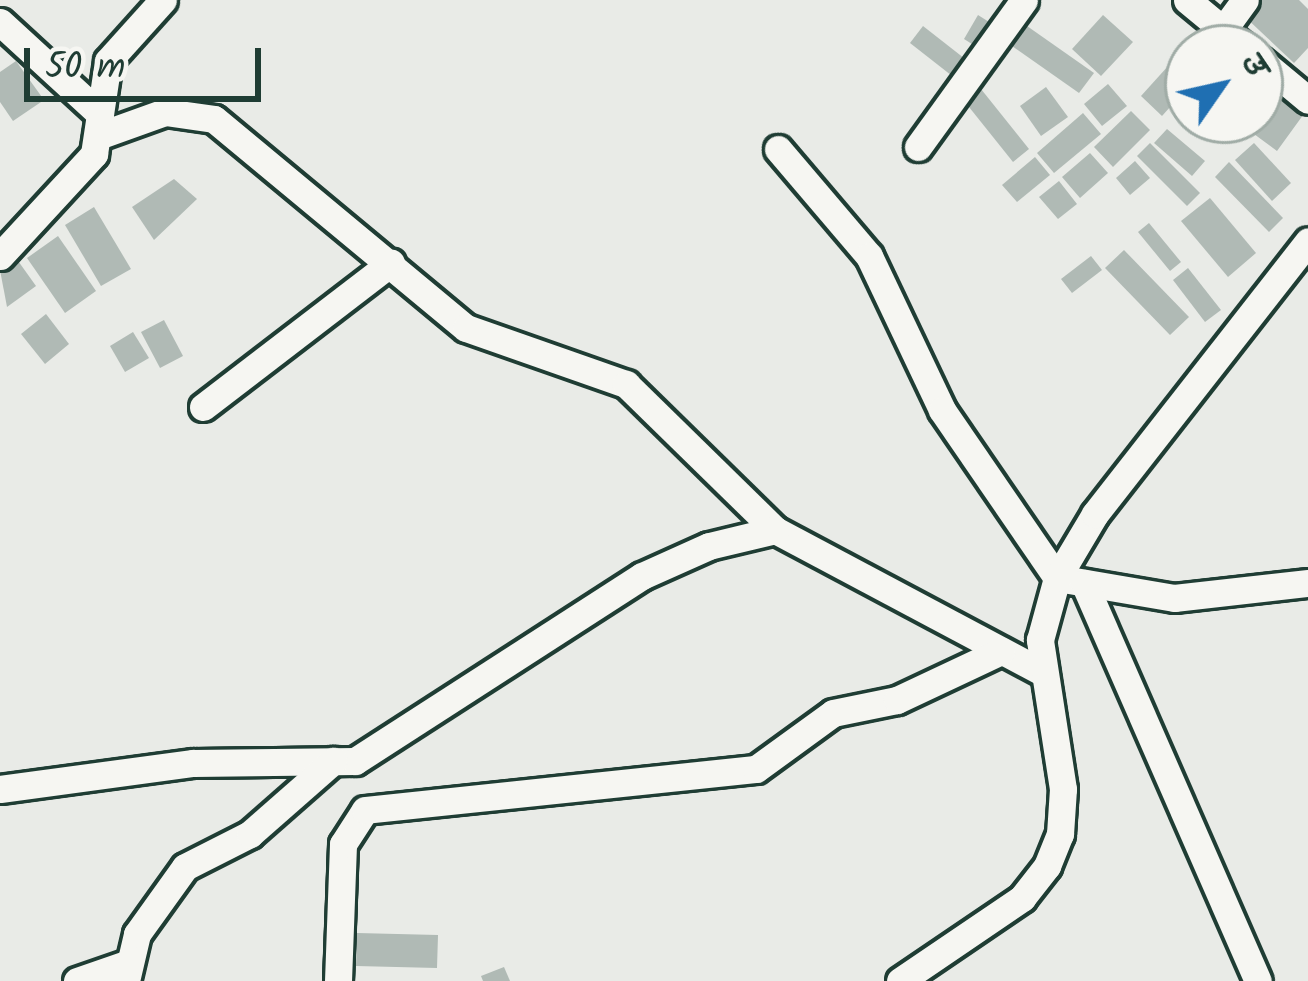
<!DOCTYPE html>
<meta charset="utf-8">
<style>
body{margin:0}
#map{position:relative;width:1308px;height:981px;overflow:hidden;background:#e9ebe7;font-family:Kalam,"Playpen Sans Deva",sans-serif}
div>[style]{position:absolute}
.building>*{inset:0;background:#b0bab5}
.roads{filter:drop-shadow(3px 0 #1f3d34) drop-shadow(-3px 0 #1f3d34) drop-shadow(0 3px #1f3d34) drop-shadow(0 -3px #1f3d34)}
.street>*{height:27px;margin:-13.5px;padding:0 13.5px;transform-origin:13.5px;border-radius:13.5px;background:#f6f6f2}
span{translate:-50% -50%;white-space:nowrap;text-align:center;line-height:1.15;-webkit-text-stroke:9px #f6f6f2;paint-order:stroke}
.north{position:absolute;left:1164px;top:24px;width:120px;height:120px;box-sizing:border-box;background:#f6f6f2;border:3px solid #a0aca6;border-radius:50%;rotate:56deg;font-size:33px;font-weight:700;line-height:48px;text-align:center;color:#1f3d34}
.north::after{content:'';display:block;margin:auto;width:42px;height:54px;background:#1f6fb2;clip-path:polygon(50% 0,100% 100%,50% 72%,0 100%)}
.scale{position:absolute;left:24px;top:48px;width:237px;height:54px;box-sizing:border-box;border:6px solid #1f3d34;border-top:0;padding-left:15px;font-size:36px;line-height:42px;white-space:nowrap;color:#1f3d34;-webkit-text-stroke:9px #f6f6f2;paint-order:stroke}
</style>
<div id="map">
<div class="building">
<div style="clip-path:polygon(1259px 0,1299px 0,1308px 9px,1308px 48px,1294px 63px,1244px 16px)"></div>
<div style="clip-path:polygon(978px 15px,997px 27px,983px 51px,964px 39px)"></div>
<div style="clip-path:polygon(1103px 15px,1133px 42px,1101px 76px,1072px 49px)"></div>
<div style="clip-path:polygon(923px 26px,969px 62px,956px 79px,910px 43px)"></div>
<div style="clip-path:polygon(1027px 26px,1094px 73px,1079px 93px,1012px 46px)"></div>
<div style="clip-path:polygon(16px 61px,44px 100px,13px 121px,0 102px,0 72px)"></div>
<div style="clip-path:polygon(1169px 65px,1188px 87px,1162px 116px,1141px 96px)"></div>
<div style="clip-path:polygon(1108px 84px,1127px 106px,1102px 126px,1084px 104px)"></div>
<div style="clip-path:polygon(1046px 87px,1068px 117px,1041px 136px,1020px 106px)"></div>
<div style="clip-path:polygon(981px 89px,1029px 149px,1013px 162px,965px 102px)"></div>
<div style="clip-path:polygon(1278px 90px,1306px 111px,1277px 151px,1239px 123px,1260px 120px,1260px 105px)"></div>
<div style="clip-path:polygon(1131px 111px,1150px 130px,1113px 167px,1094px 147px)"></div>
<div style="clip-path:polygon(1083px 113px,1101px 134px,1054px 173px,1037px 153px)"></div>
<div style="clip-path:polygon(1167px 129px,1205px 161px,1192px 176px,1154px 143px)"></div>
<div style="clip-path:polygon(1150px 143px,1200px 193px,1187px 206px,1137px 156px)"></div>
<div style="clip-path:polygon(1254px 143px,1291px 183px,1272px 201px,1235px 160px)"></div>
<div style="clip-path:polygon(1090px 153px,1108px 173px,1080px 198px,1062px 177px)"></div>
<div style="clip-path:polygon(1035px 157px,1050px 175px,1017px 202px,1002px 185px)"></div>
<div style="clip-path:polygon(1135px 161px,1150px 178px,1130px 195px,1116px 178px)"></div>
<div style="clip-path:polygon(1229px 162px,1283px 218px,1269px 232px,1215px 177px)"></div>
<div style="clip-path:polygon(174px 179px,197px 199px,154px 240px,132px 207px)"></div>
<div style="clip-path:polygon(1059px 181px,1077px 204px,1058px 219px,1039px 197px)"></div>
<div style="clip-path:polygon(1210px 198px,1256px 253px,1228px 277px,1181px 221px)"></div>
<div style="clip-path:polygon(94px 207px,131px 269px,101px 286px,65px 225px)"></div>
<div style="clip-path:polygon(1149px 223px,1181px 262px,1170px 271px,1138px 232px)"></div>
<div style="clip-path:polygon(58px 236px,96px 291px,65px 313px,27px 258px)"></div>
<div style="clip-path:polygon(1124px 250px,1189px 317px,1170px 335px,1105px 268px)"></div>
<div style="clip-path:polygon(1091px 256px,1102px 270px,1072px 293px,1061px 279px)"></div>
<div style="clip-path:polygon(16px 258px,36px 286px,7px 307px,0 270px)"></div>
<div style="clip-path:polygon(1188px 268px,1221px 310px,1205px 322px,1173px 280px)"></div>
<div style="clip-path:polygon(46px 314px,69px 344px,45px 364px,21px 334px)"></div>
<div style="clip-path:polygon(164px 320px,183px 356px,160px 368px,141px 332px)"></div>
<div style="clip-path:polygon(133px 332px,149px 358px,125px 372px,110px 346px)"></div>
<div style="clip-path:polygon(357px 933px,438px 935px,437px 968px,356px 966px)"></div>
<div style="clip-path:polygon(504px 967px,510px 981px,483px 981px,481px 976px)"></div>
</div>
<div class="roads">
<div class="street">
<div style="left:1187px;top:0;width:75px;rotate:39.6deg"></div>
<div style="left:0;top:22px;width:136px;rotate:42.6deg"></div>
<div style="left:1223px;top:30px;width:37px;rotate:-54deg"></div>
<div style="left:1260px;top:60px;width:62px;rotate:39.8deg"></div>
<div style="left:98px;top:136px;width:71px;rotate:-19.7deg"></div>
<div style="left:165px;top:112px;width:49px;rotate:8.1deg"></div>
<div style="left:214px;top:119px;width:327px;rotate:39.7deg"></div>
<div style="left:466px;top:328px;width:170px;rotate:19.3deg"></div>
<div style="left:626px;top:384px;width:209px;rotate:44.4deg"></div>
<div style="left:775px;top:530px;width:302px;rotate:28deg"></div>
<div style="left:918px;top:147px;width:181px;rotate:-54.2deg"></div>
<div style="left:778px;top:149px;width:140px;rotate:49.6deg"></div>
<div style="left:869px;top:256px;width:170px;rotate:64.6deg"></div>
<div style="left:942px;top:410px;width:204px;rotate:55.6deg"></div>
<div style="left:1057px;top:578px;width:119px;rotate:9.7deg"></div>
<div style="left:1174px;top:598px;width:135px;rotate:-6.4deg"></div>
<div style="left:0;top:256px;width:139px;rotate:-47.3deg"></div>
<div style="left:94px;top:154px;width:94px;rotate:-81.4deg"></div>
<div style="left:108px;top:61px;width:82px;rotate:-48deg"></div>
<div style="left:203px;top:407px;width:237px;rotate:-37.5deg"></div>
<div style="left:1084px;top:583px;width:434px;rotate:66.4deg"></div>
<div style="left:0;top:789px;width:195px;rotate:-7.7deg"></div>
<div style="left:193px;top:763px;width:162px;rotate:-0.7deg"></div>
<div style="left:355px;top:761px;width:341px;rotate:-32.8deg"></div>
<div style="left:642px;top:576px;width:73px;rotate:-24.1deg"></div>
<div style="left:709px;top:546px;width:68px;rotate:-13.6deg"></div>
<div style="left:77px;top:981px;width:55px;rotate:-19.1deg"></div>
<div style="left:126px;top:981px;width:48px;rotate:-76.8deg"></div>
<div style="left:137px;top:934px;width:82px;rotate:-54.4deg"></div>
<div style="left:185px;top:867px;width:73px;rotate:-26.9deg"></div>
<div style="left:250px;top:834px;width:111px;rotate:-41.3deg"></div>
<div style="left:338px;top:981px;width:137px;rotate:-87.9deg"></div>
<div style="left:343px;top:844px;width:40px;rotate:-57.1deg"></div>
<div style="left:365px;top:810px;width:393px;rotate:-6deg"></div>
<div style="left:756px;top:769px;width:95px;rotate:-36deg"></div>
<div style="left:833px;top:713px;width:65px;rotate:-11.5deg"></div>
<div style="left:897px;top:700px;width:115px;rotate:-25.2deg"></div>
<div style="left:900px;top:981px;width:148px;rotate:-34.2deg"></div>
<div style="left:1022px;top:898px;width:41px;rotate:-52deg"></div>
<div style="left:1047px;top:866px;width:35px;rotate:-68deg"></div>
<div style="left:1060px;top:834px;width:45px;rotate:-86.2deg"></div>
<div style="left:1063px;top:789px;width:151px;rotate:-98.8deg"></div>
<div style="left:1040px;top:640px;width:64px;rotate:-74.7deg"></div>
<div style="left:1057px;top:578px;width:74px;rotate:-59.3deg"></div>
<div style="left:1095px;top:514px;width:346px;rotate:-52deg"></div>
</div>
</div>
<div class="north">उ</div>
<div class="scale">50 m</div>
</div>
